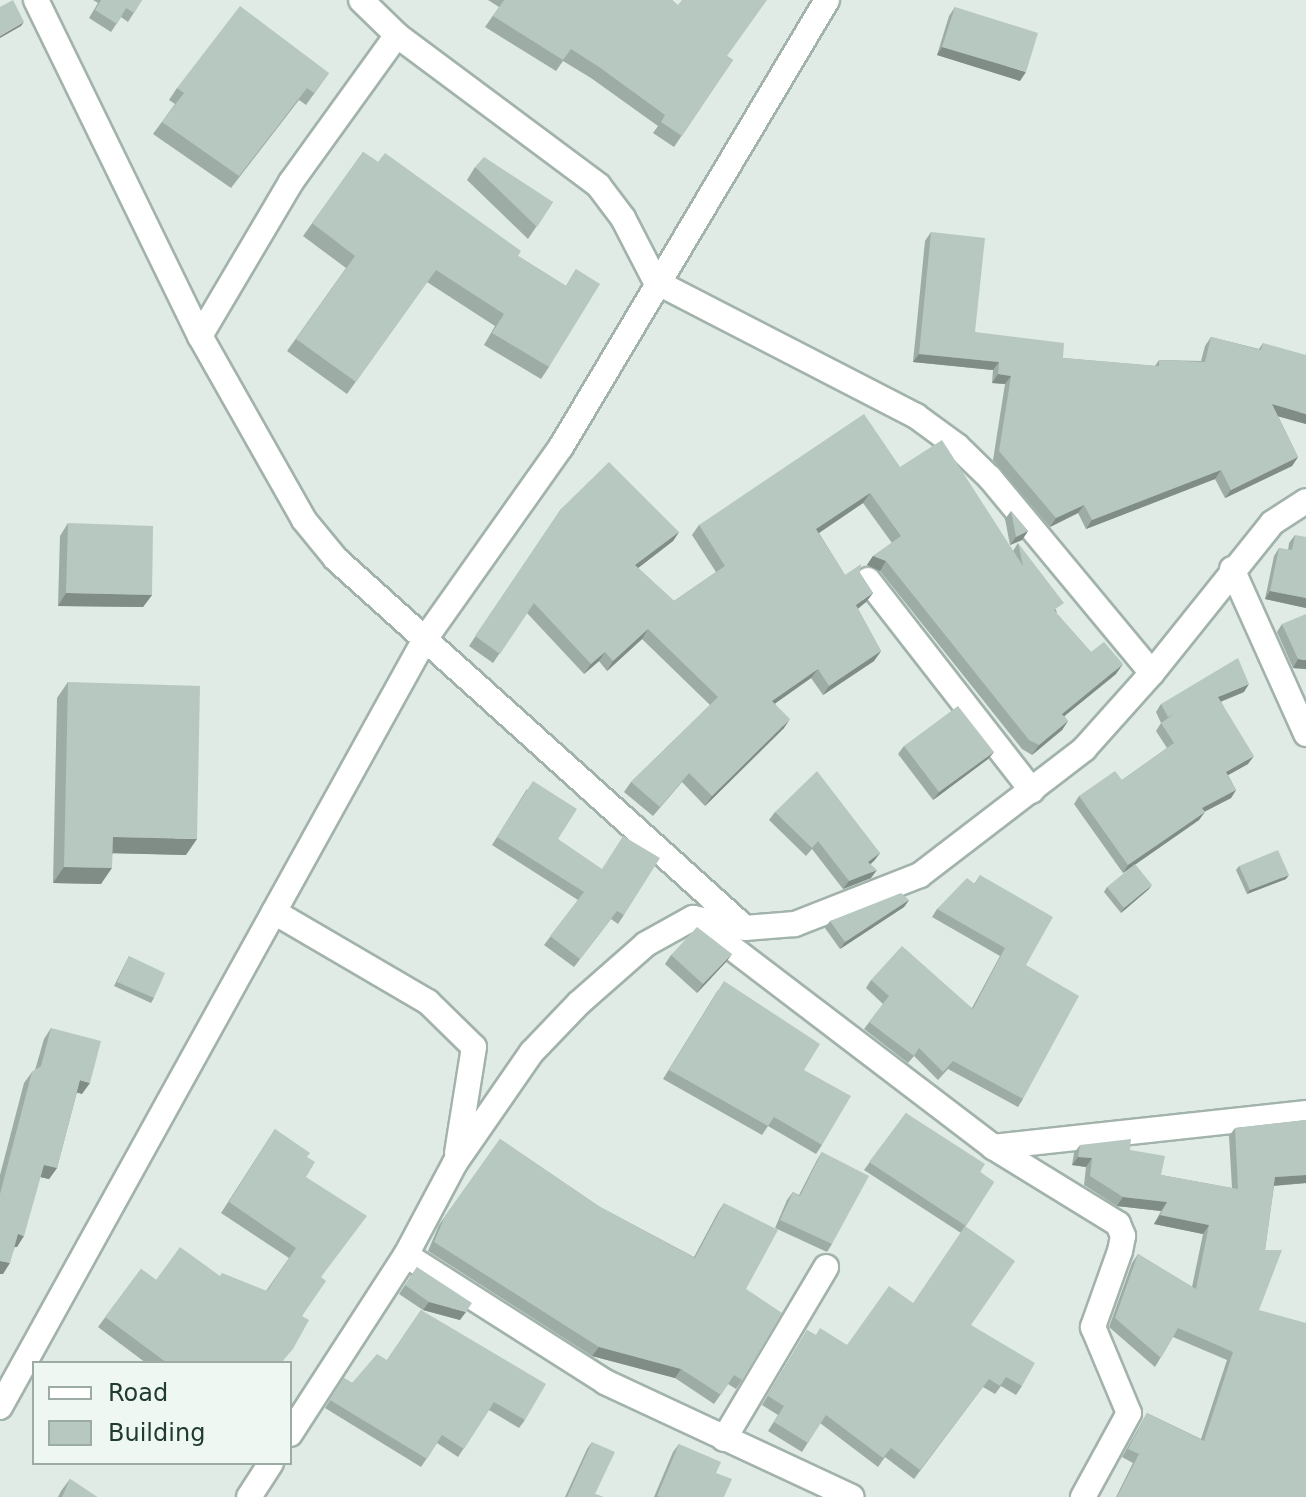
<!DOCTYPE html>
<style>
body{margin:0}
#map{position:relative;width:1306px;height:1497px;overflow:hidden;background:#dfebe4;font-family:"DejaVu Sans",sans-serif}
div>[style]{position:absolute}
.roads{filter:drop-shadow(2px 0 #a2b3ab) drop-shadow(-2px 0 #a2b3ab) drop-shadow(0 2px #a2b3ab) drop-shadow(0 -2px #a2b3ab)}
.street>*{height:24px;margin:-12px;padding:0 12px;transform-origin:12px;border-radius:12px;background:#fff}
.wall>*{inset:0;background:#9daca5}
.shaded-wall>*{inset:0;background:#808c86}
.building>*{inset:0;background:#b7c8c0}
span{translate:-50% -50%;white-space:nowrap;text-align:center;line-height:1.15;-webkit-text-stroke:7px #eff7f3;paint-order:stroke}
.legend{position:absolute;left:32px;top:1361px;width:260px;height:104px;box-sizing:border-box;background:#eff7f3;border:2px solid #9caca5;margin:0;padding:10px 14px;list-style:none;font-size:24px;color:#203b31}
.legend li{display:flex;align-items:center;gap:16px;height:40px}
.legend b{width:40px;border:2px solid #9caca5}
</style>
<div id="map">
<div class="roads">
<div class="street">
<div style="left:36px;top:0;width:374px;rotate:64deg"></div>
<div style="left:200px;top:336px;width:211px;rotate:60.5deg"></div>
<div style="left:304px;top:520px;width:50px;rotate:50.6deg"></div>
<div style="left:336px;top:559px;width:549px;rotate:42.05deg"></div>
<div style="left:200px;top:336px;width:179px;rotate:-59.4deg"></div>
<div style="left:291px;top:182px;width:181px;rotate:-54.2deg"></div>
<div style="left:1232px;top:569px;width:181px;rotate:65.8deg"></div>
<div style="left:868px;top:580px;width:267px;rotate:52.1deg"></div>
<div style="left:1152px;top:673px;width:192px;rotate:-51.3deg"></div>
<div style="left:1272px;top:523px;width:40px;rotate:-32.9deg"></div>
<div style="left:274px;top:912px;width:178px;rotate:30.3deg"></div>
<div style="left:428px;top:1002px;width:64px;rotate:44.4deg"></div>
<div style="left:474px;top:1047px;width:107px;rotate:99.1deg"></div>
<div style="left:698px;top:922px;width:371px;rotate:37.3deg"></div>
<div style="left:993px;top:1147px;width:147px;rotate:31.6deg"></div>
<div style="left:1118px;top:1224px;width:13px;rotate:67deg"></div>
<div style="left:1123px;top:1236px;width:15px;rotate:101deg"></div>
<div style="left:1120px;top:1251px;width:81px;rotate:109.6deg"></div>
<div style="left:1093px;top:1327px;width:93px;rotate:67.3deg"></div>
<div style="left:1129px;top:1413px;width:96px;rotate:118.7deg"></div>
<div style="left:993px;top:1147px;width:315px;rotate:-6.2deg"></div>
<div style="left:406px;top:1255px;width:236px;rotate:32.5deg"></div>
<div style="left:605px;top:1382px;width:272px;rotate:25deg"></div>
<div style="left:0;top:1407px;width:878px;rotate:-61.04deg"></div>
<div style="left:425px;top:639px;width:235px;rotate:-54.7deg"></div>
<div style="left:561px;top:447px;width:520px;rotate:-59.24deg"></div>
<div style="left:290px;top:1434px;width:213px;rotate:-57.1deg"></div>
<div style="left:406px;top:1255px;width:104px;rotate:-62deg"></div>
<div style="left:455px;top:1163px;width:135px;rotate:-55.3deg"></div>
<div style="left:532px;top:1052px;width:68px;rotate:-46.2deg"></div>
<div style="left:579px;top:1003px;width:89px;rotate:-41.4deg"></div>
<div style="left:646px;top:944px;width:54px;rotate:-29deg"></div>
<div style="left:693px;top:918px;width:53px;rotate:10.9deg"></div>
<div style="left:745px;top:928px;width:50px;rotate:-4.6deg"></div>
<div style="left:795px;top:924px;width:134px;rotate:-21.4deg"></div>
<div style="left:920px;top:875px;width:207px;rotate:-37.5deg"></div>
<div style="left:1084px;top:749px;width:102px;rotate:-48.2deg"></div>
<div style="left:1152px;top:673px;width:254px;rotate:-129.7deg"></div>
<div style="left:990px;top:478px;width:46px;rotate:-135.9deg"></div>
<div style="left:957px;top:446px;width:51px;rotate:-143.8deg"></div>
<div style="left:916px;top:416px;width:292px;rotate:-152.7deg"></div>
<div style="left:656px;top:282px;width:72px;rotate:-117.3deg"></div>
<div style="left:623px;top:218px;width:41px;rotate:-127.1deg"></div>
<div style="left:598px;top:185px;width:251px;rotate:-143.3deg"></div>
<div style="left:397px;top:35px;width:50px;rotate:-135.8deg"></div>
<div style="left:724px;top:1439px;width:200px;rotate:-59.3deg"></div>
<div style="left:249px;top:1497px;width:40px;rotate:-57.1deg"></div>
</div>
</div>
<div class="wall">
<div style="clip-path:polygon(93px 0,142px 0,128px 22px,121px 17px,111px 32px,89px 18px,98px 3px)"></div>
<div style="clip-path:polygon(488px 0,672px 0,727px 56px,733px 60px,674px 147px,653px 133px,658px 126px,591px 78px,563px 61px,556px 71px,485px 27px,499px 7px)"></div>
<div style="clip-path:polygon(955px 7px,1020px 81px,937px 55px,949px 16px)"></div>
<div style="clip-path:polygon(329px 73px,306px 105px,299px 100px,231px 188px,153px 134px,175px 104px,169px 100px,177px 88px)"></div>
<div style="clip-path:polygon(363px 152px,518px 256px,566px 286px,576px 269px,549px 367px,541px 379px,484px 345px,495px 326px,427px 282px,347px 394px,287px 351px,346px 268px,303px 236px)"></div>
<div style="clip-path:polygon(475px 167px,553px 202px,528px 239px,467px 180px)"></div>
<div style="clip-path:polygon(931px 232px,975px 332px,1063px 358px,1155px 366px,1159px 360px,1201px 361px,1205px 346px,1211px 337px,1259px 349px,1263px 343px,1306px 424px,1278px 416px,1298px 457px,1292px 466px,1225px 498px,1215px 479px,1086px 529px,1078px 513px,1050px 527px,993px 460px,1005px 384px,992px 383px,993px 370px,913px 362px,925px 241px)"></div>
<div style="clip-path:polygon(900px 467px,1013px 551px,1018px 543px,1057px 612px,1056px 613px,1091px 652px,1116px 674px,1064px 716px,1068px 721px,1062px 730px,1032px 755px,1022px 749px,880px 571px,867px 565px,873px 556px,892px 543px,863px 503px,819px 533px,845px 575px,860px 573px,873px 593px,866px 602px,858px 609px,881px 651px,874px 661px,823px 695px,811px 678px,775px 703px,784px 728px,705px 806px,682px 782px,653px 816px,624px 792px,631px 782px,710px 705px,642px 639px,607px 671px,599px 661px,584px 674px,527px 613px,493px 663px,469px 646px,561px 509px,679px 532px,673px 541px,638px 568px,674px 601px,716px 572px,692px 535px,699px 525px)"></div>
<div style="clip-path:polygon(1011px 511px,1028px 531px,1022px 540px,1010px 545px,1005px 519px)"></div>
<div style="clip-path:polygon(68px 523px,152px 595px,143px 607px,58px 606px,60px 536px)"></div>
<div style="clip-path:polygon(1295px 535px,1306px 608px,1265px 599px,1274px 556px,1279px 548px,1288px 550px,1289px 543px)"></div>
<div style="clip-path:polygon(1282px 624px,1306px 669px,1293px 668px,1277px 632px)"></div>
<div style="clip-path:polygon(68px 682px,186px 855px,113px 853px,101px 884px,53px 883px,57px 698px)"></div>
<div style="clip-path:polygon(1244px 692px,1221px 701px,1248px 764px,1228px 775px,1236px 790px,1231px 798px,1204px 812px,1199px 820px,1123px 873px,1074px 804px,1079px 796px,1122px 780px,1167px 748px,1156px 731px,1161px 723px,1156px 712px,1161px 704px)"></div>
<div style="clip-path:polygon(904px 746px,994px 752px,988px 759px,933px 800px,898px 754px)"></div>
<div style="clip-path:polygon(527px 789px,558px 839px,624px 915px,618px 924px,611px 919px,574px 967px,544px 945px,578px 900px,492px 845px)"></div>
<div style="clip-path:polygon(775px 812px,880px 853px,871px 864px,871px 878px,843px 889px,812px 849px,806px 856px,769px 820px)"></div>
<div style="clip-path:polygon(1239px 866px,1286px 879px,1247px 894px,1236px 870px)"></div>
<div style="clip-path:polygon(980px 875px,1026px 965px,1023px 1099px,1018px 1107px,948px 1069px,938px 1080px,914px 1056px,908px 1063px,864px 1029px,883px 1004px,866px 988px,871px 980px,972px 1008px,1000px 956px,932px 917px,937px 909px,975px 883px)"></div>
<div style="clip-path:polygon(1107px 887px,1149px 889px,1121px 913px,1104px 892px)"></div>
<div style="clip-path:polygon(909px 900px,904px 907px,840px 949px,825px 928px,830px 921px)"></div>
<div style="clip-path:polygon(732px 954px,726px 962px,697px 993px,665px 964px,671px 955px)"></div>
<div style="clip-path:polygon(129px 956px,154px 998px,151px 1003px,114px 986px)"></div>
<div style="clip-path:polygon(718px 990px,804px 1070px,822px 1145px,816px 1154px,768px 1126px,762px 1135px,663px 1079px)"></div>
<div style="clip-path:polygon(51px 1028px,82px 1094px,77px 1092px,57px 1168px,49px 1179px,40px 1177px,17px 1247px,15px 1247px,3px 1274px,0 1274px,0 1175px,24px 1083px,32px 1072px,35px 1070px,44px 1039px)"></div>
<div style="clip-path:polygon(906px 1113px,980px 1172px,994px 1182px,961px 1233px,864px 1170px)"></div>
<div style="clip-path:polygon(1306px 1120px,1306px 1183px,1274px 1186px,1265px 1250px,1259px 1310px,1306px 1497px,1116px 1497px,1133px 1463px,1122px 1457px,1147px 1413px,1201px 1439px,1227px 1360px,1173px 1337px,1155px 1367px,1109px 1327px,1132px 1263px,1138px 1254px,1192px 1287px,1203px 1234px,1154px 1224px,1161px 1211px,1117px 1206px,1084px 1185px,1086px 1167px,1072px 1165px,1074px 1153px,1080px 1145px,1130px 1150px,1161px 1175px,1232px 1188px,1229px 1136px,1235px 1128px)"></div>
<div style="clip-path:polygon(275px 1129px,307px 1157px,306px 1177px,321px 1278px,302px 1316px,282px 1363px,146px 1363px,98px 1327px,141px 1269px,156px 1280px,219px 1276px,266px 1291px,289px 1258px,221px 1213px)"></div>
<div style="clip-path:polygon(500px 1139px,600px 1207px,694px 1257px,718px 1212px,724px 1203px,746px 1289px,742px 1380px,736px 1389px,728px 1384px,714px 1404px,675px 1378px,592px 1356px,428px 1251px,439px 1225px)"></div>
<div style="clip-path:polygon(822px 1152px,832px 1244px,827px 1252px,775px 1228px,787px 1200px,793px 1192px,799px 1195px,817px 1160px)"></div>
<div style="clip-path:polygon(417px 1267px,460px 1320px,423px 1310px,399px 1294px)"></div>
<div style="clip-path:polygon(913px 1303px,971px 1325px,1022px 1386px,1016px 1395px,1001px 1386px,995px 1394px,983px 1387px,914px 1479px,885px 1457px,878px 1467px,820px 1423px,802px 1452px,768px 1431px,778px 1415px,762px 1405px,807px 1330px,815px 1335px,847px 1345px)"></div>
<div style="clip-path:polygon(421px 1310px,525px 1420px,519px 1428px,489px 1410px,458px 1457px,437px 1443px,421px 1467px,325px 1408px,344px 1378px,352px 1383px,387px 1360px)"></div>
<div style="clip-path:polygon(592px 1442px,595px 1494px,603px 1497px,565px 1497px,587px 1449px)"></div>
<div style="clip-path:polygon(679px 1444px,716px 1473px,724px 1497px,654px 1497px,673px 1452px)"></div>
<div style="clip-path:polygon(70px 1479px,97px 1497px,58px 1497px,61px 1491px)"></div>
</div>
<div class="shaded-wall">
<div style="clip-path:polygon(24px 22px,21px 26px,0 38px,0 36px)"></div>
<div style="clip-path:polygon(942px 47px,1026px 72px,1020px 81px,937px 55px)"></div>
<div style="clip-path:polygon(919px 354px,999px 362px,993px 370px,913px 362px)"></div>
<div style="clip-path:polygon(998px 374px,1011px 376px,1005px 384px,992px 383px)"></div>
<div style="clip-path:polygon(1272px 404px,1306px 414px,1306px 424px,1266px 413px)"></div>
<div style="clip-path:polygon(1298px 457px,1292px 466px,1225px 498px,1231px 490px)"></div>
<div style="clip-path:polygon(1221px 470px,1215px 479px,1086px 529px,1092px 520px)"></div>
<div style="clip-path:polygon(870px 493px,863px 503px,810px 539px,816px 529px)"></div>
<div style="clip-path:polygon(1084px 505px,1078px 513px,1050px 527px,1056px 518px)"></div>
<div style="clip-path:polygon(1028px 531px,1022px 540px,1010px 545px,1016px 537px)"></div>
<div style="clip-path:polygon(679px 532px,673px 541px,629px 575px,635px 565px)"></div>
<div style="clip-path:polygon(873px 556px,886px 561px,880px 571px,867px 565px)"></div>
<div style="clip-path:polygon(1270px 591px,1306px 598px,1306px 608px,1265px 599px)"></div>
<div style="clip-path:polygon(66px 593px,152px 595px,143px 607px,58px 606px)"></div>
<div style="clip-path:polygon(873px 593px,866px 602px,849px 615px,856px 605px)"></div>
<div style="clip-path:polygon(648px 629px,642px 639px,607px 671px,613px 661px)"></div>
<div style="clip-path:polygon(881px 651px,874px 661px,823px 695px,829px 686px)"></div>
<div style="clip-path:polygon(605px 652px,599px 661px,584px 674px,591px 664px)"></div>
<div style="clip-path:polygon(1298px 659px,1306px 660px,1306px 669px,1293px 668px)"></div>
<div style="clip-path:polygon(1123px 664px,1116px 674px,1056px 723px,1062px 714px)"></div>
<div style="clip-path:polygon(818px 669px,811px 678px,766px 710px,772px 701px)"></div>
<div style="clip-path:polygon(1249px 684px,1244px 692px,1213px 705px,1218px 697px)"></div>
<div style="clip-path:polygon(790px 719px,784px 728px,705px 806px,712px 796px)"></div>
<div style="clip-path:polygon(1068px 721px,1062px 730px,1032px 755px,1039px 745px)"></div>
<div style="clip-path:polygon(994px 752px,988px 759px,933px 800px,939px 792px)"></div>
<div style="clip-path:polygon(1254px 756px,1248px 764px,1221px 779px,1226px 772px)"></div>
<div style="clip-path:polygon(1236px 790px,1231px 798px,1196px 816px,1202px 808px)"></div>
<div style="clip-path:polygon(1205px 812px,1199px 820px,1123px 873px,1128px 865px)"></div>
<div style="clip-path:polygon(113px 837px,197px 839px,186px 855px,102px 853px)"></div>
<div style="clip-path:polygon(880px 853px,874px 861px,862px 870px,868px 862px)"></div>
<div style="clip-path:polygon(64px 867px,112px 868px,101px 884px,53px 883px)"></div>
<div style="clip-path:polygon(877px 870px,871px 878px,843px 889px,849px 881px)"></div>
<div style="clip-path:polygon(1289px 875px,1286px 879px,1247px 894px,1250px 890px)"></div>
<div style="clip-path:polygon(1152px 885px,1149px 889px,1121px 913px,1124px 908px)"></div>
<div style="clip-path:polygon(909px 900px,904px 907px,840px 949px,845px 942px)"></div>
<div style="clip-path:polygon(732px 954px,726px 962px,697px 993px,703px 984px)"></div>
<div style="clip-path:polygon(80px 1080px,90px 1083px,82px 1094px,72px 1091px)"></div>
<div style="clip-path:polygon(1078px 1157px,1092px 1158px,1086px 1167px,1072px 1165px)"></div>
<div style="clip-path:polygon(44px 1165px,57px 1168px,49px 1179px,36px 1176px)"></div>
<div style="clip-path:polygon(1306px 1175px,1306px 1183px,1269px 1186px,1275px 1177px)"></div>
<div style="clip-path:polygon(1123px 1197px,1167px 1202px,1161px 1211px,1117px 1206px)"></div>
<div style="clip-path:polygon(1160px 1215px,1209px 1225px,1203px 1234px,1154px 1224px)"></div>
<div style="clip-path:polygon(18px 1234px,24px 1236px,17px 1247px,10px 1246px)"></div>
<div style="clip-path:polygon(0 1261px,10px 1263px,3px 1274px,0 1274px)"></div>
<div style="clip-path:polygon(429px 1302px,466px 1312px,460px 1320px,423px 1310px)"></div>
<div style="clip-path:polygon(599px 1347px,681px 1369px,675px 1378px,592px 1356px)"></div>
</div>
<div class="building">
<div style="clip-path:polygon(13px 0,24px 22px,0 36px,0 7px)"></div>
<div style="clip-path:polygon(101px 0,142px 0,134px 13px,126px 8px,117px 24px,95px 10px)"></div>
<div style="clip-path:polygon(504px 0,672px 0,678px 5px,682px 0,767px 0,727px 56px,733px 60px,682px 136px,661px 122px,665px 115px,599px 67px,571px 49px,563px 60px,493px 16px)"></div>
<div style="clip-path:polygon(240px 6px,329px 73px,314px 93px,307px 88px,239px 176px,162px 122px,184px 93px,177px 88px)"></div>
<div style="clip-path:polygon(955px 7px,1038px 33px,1026px 72px,942px 47px)"></div>
<div style="clip-path:polygon(363px 152px,378px 162px,385px 153px,521px 251px,518px 256px,566px 286px,576px 269px,600px 284px,549px 367px,492px 333px,504px 314px,436px 270px,356px 382px,296px 339px,355px 256px,312px 223px)"></div>
<div style="clip-path:polygon(484px 157px,553px 202px,537px 227px,475px 167px)"></div>
<div style="clip-path:polygon(931px 232px,985px 238px,975px 332px,1064px 343px,1063px 358px,1159px 366px,1159px 360px,1205px 362px,1211px 337px,1261px 350px,1263px 343px,1306px 355px,1306px 414px,1272px 404px,1298px 457px,1231px 490px,1221px 470px,1092px 520px,1084px 505px,1056px 518px,999px 451px,1011px 376px,998px 374px,999px 362px,919px 354px)"></div>
<div style="clip-path:polygon(864px 414px,900px 467px,942px 440px,1023px 566px,1018px 543px,1064px 603px,1054px 610px,1091px 652px,1104px 642px,1123px 664px,1062px 714px,1068px 721px,1039px 745px,1029px 740px,886px 561px,873px 556px,901px 536px,870px 493px,816px 529px,845px 575px,861px 564px,860px 573px,873px 593px,856px 605px,881px 651px,829px 686px,818px 669px,772px 701px,790px 719px,712px 796px,689px 773px,660px 807px,631px 782px,718px 697px,648px 629px,613px 661px,605px 652px,591px 664px,534px 603px,500px 654px,475px 636px,561px 509px,609px 462px,679px 532px,635px 565px,674px 601px,725px 566px,699px 525px)"></div>
<div style="clip-path:polygon(1011px 511px,1028px 531px,1016px 537px)"></div>
<div style="clip-path:polygon(68px 523px,153px 526px,152px 595px,66px 593px)"></div>
<div style="clip-path:polygon(1295px 535px,1306px 537px,1306px 598px,1270px 591px,1279px 548px,1292px 550px)"></div>
<div style="clip-path:polygon(1306px 614px,1306px 660px,1298px 659px,1282px 624px)"></div>
<div style="clip-path:polygon(1238px 658px,1249px 684px,1218px 697px,1254px 756px,1226px 772px,1236px 790px,1202px 808px,1205px 812px,1128px 865px,1079px 796px,1115px 771px,1122px 780px,1174px 743px,1161px 723px,1174px 714px,1168px 717px,1161px 704px)"></div>
<div style="clip-path:polygon(68px 682px,200px 686px,197px 839px,113px 837px,112px 868px,64px 867px)"></div>
<div style="clip-path:polygon(958px 706px,994px 752px,939px 792px,904px 746px)"></div>
<div style="clip-path:polygon(817px 771px,880px 853px,868px 862px,877px 870px,849px 881px,818px 841px,812px 848px,775px 812px)"></div>
<div style="clip-path:polygon(533px 781px,577px 809px,558px 839px,602px 869px,623px 836px,660px 858px,624px 915px,617px 911px,580px 959px,550px 936px,584px 892px,497px 837px)"></div>
<div style="clip-path:polygon(1278px 850px,1289px 875px,1250px 890px,1239px 866px)"></div>
<div style="clip-path:polygon(1135px 864px,1152px 885px,1124px 908px,1107px 887px)"></div>
<div style="clip-path:polygon(980px 875px,1053px 917px,1026px 965px,1079px 996px,1023px 1099px,953px 1061px,943px 1072px,919px 1048px,914px 1056px,869px 1022px,889px 996px,871px 980px,902px 946px,973px 1009px,1005px 948px,937px 909px,967px 878px,975px 884px)"></div>
<div style="clip-path:polygon(901px 893px,909px 900px,845px 942px,830px 921px)"></div>
<div style="clip-path:polygon(697px 927px,732px 954px,703px 984px,671px 955px)"></div>
<div style="clip-path:polygon(129px 956px,165px 973px,154px 998px,117px 982px)"></div>
<div style="clip-path:polygon(724px 981px,820px 1044px,804px 1070px,851px 1096px,822px 1145px,774px 1117px,768px 1126px,669px 1070px)"></div>
<div style="clip-path:polygon(51px 1028px,101px 1041px,90px 1083px,80px 1080px,57px 1168px,44px 1165px,24px 1236px,18px 1234px,10px 1263px,0 1261px,0 1194px,32px 1072px,41px 1066px)"></div>
<div style="clip-path:polygon(906px 1113px,985px 1164px,980px 1172px,994px 1182px,966px 1226px,869px 1162px)"></div>
<div style="clip-path:polygon(1306px 1120px,1306px 1175px,1275px 1177px,1265px 1250px,1282px 1250px,1259px 1310px,1306px 1323px,1306px 1497px,1117px 1497px,1139px 1454px,1128px 1449px,1147px 1413px,1204px 1441px,1233px 1352px,1178px 1328px,1161px 1358px,1115px 1318px,1138px 1254px,1196px 1289px,1209px 1225px,1160px 1215px,1167px 1202px,1123px 1197px,1090px 1176px,1092px 1158px,1078px 1157px,1080px 1145px,1131px 1139px,1130px 1150px,1165px 1156px,1161px 1175px,1238px 1189px,1235px 1128px)"></div>
<div style="clip-path:polygon(275px 1129px,310px 1153px,307px 1157px,315px 1162px,306px 1177px,367px 1216px,321px 1277px,326px 1281px,302px 1316px,309px 1320px,293px 1349px,281px 1363px,167px 1363px,105px 1317px,141px 1269px,156px 1280px,180px 1247px,220px 1276px,222px 1273px,267px 1291px,296px 1248px,229px 1202px)"></div>
<div style="clip-path:polygon(500px 1139px,600px 1207px,695px 1258px,724px 1203px,778px 1230px,746px 1289px,782px 1313px,742px 1380px,734px 1375px,721px 1395px,681px 1369px,599px 1347px,434px 1242px,445px 1216px)"></div>
<div style="clip-path:polygon(822px 1152px,869px 1176px,832px 1244px,780px 1220px,793px 1192px,800px 1196px)"></div>
<div style="clip-path:polygon(965px 1226px,1015px 1261px,971px 1325px,1035px 1363px,1022px 1386px,1006px 1377px,1000px 1386px,989px 1379px,920px 1470px,891px 1448px,883px 1458px,826px 1415px,808px 1443px,774px 1422px,784px 1406px,768px 1396px,807px 1330px,816px 1335px,820px 1328px,847px 1345px,889px 1286px,913px 1303px)"></div>
<div style="clip-path:polygon(417px 1267px,472px 1303px,466px 1312px,429px 1302px,405px 1285px)"></div>
<div style="clip-path:polygon(421px 1310px,546px 1384px,525px 1420px,494px 1402px,464px 1449px,442px 1435px,427px 1459px,330px 1400px,344px 1378px,352px 1383px,377px 1354px,387px 1360px)"></div>
<div style="clip-path:polygon(592px 1442px,615px 1452px,595px 1494px,603px 1497px,567px 1497px)"></div>
<div style="clip-path:polygon(679px 1444px,721px 1462px,716px 1473px,732px 1479px,724px 1497px,660px 1497px,657px 1496px)"></div>
<div style="clip-path:polygon(70px 1479px,97px 1497px,62px 1497px)"></div>
</div>
<ul class="legend">
<li><b style="height:10px;background:#fff"></b>Road</li>
<li><b style="height:22px;background:#b7c8c0"></b>Building</li>
</ul>
</div>
